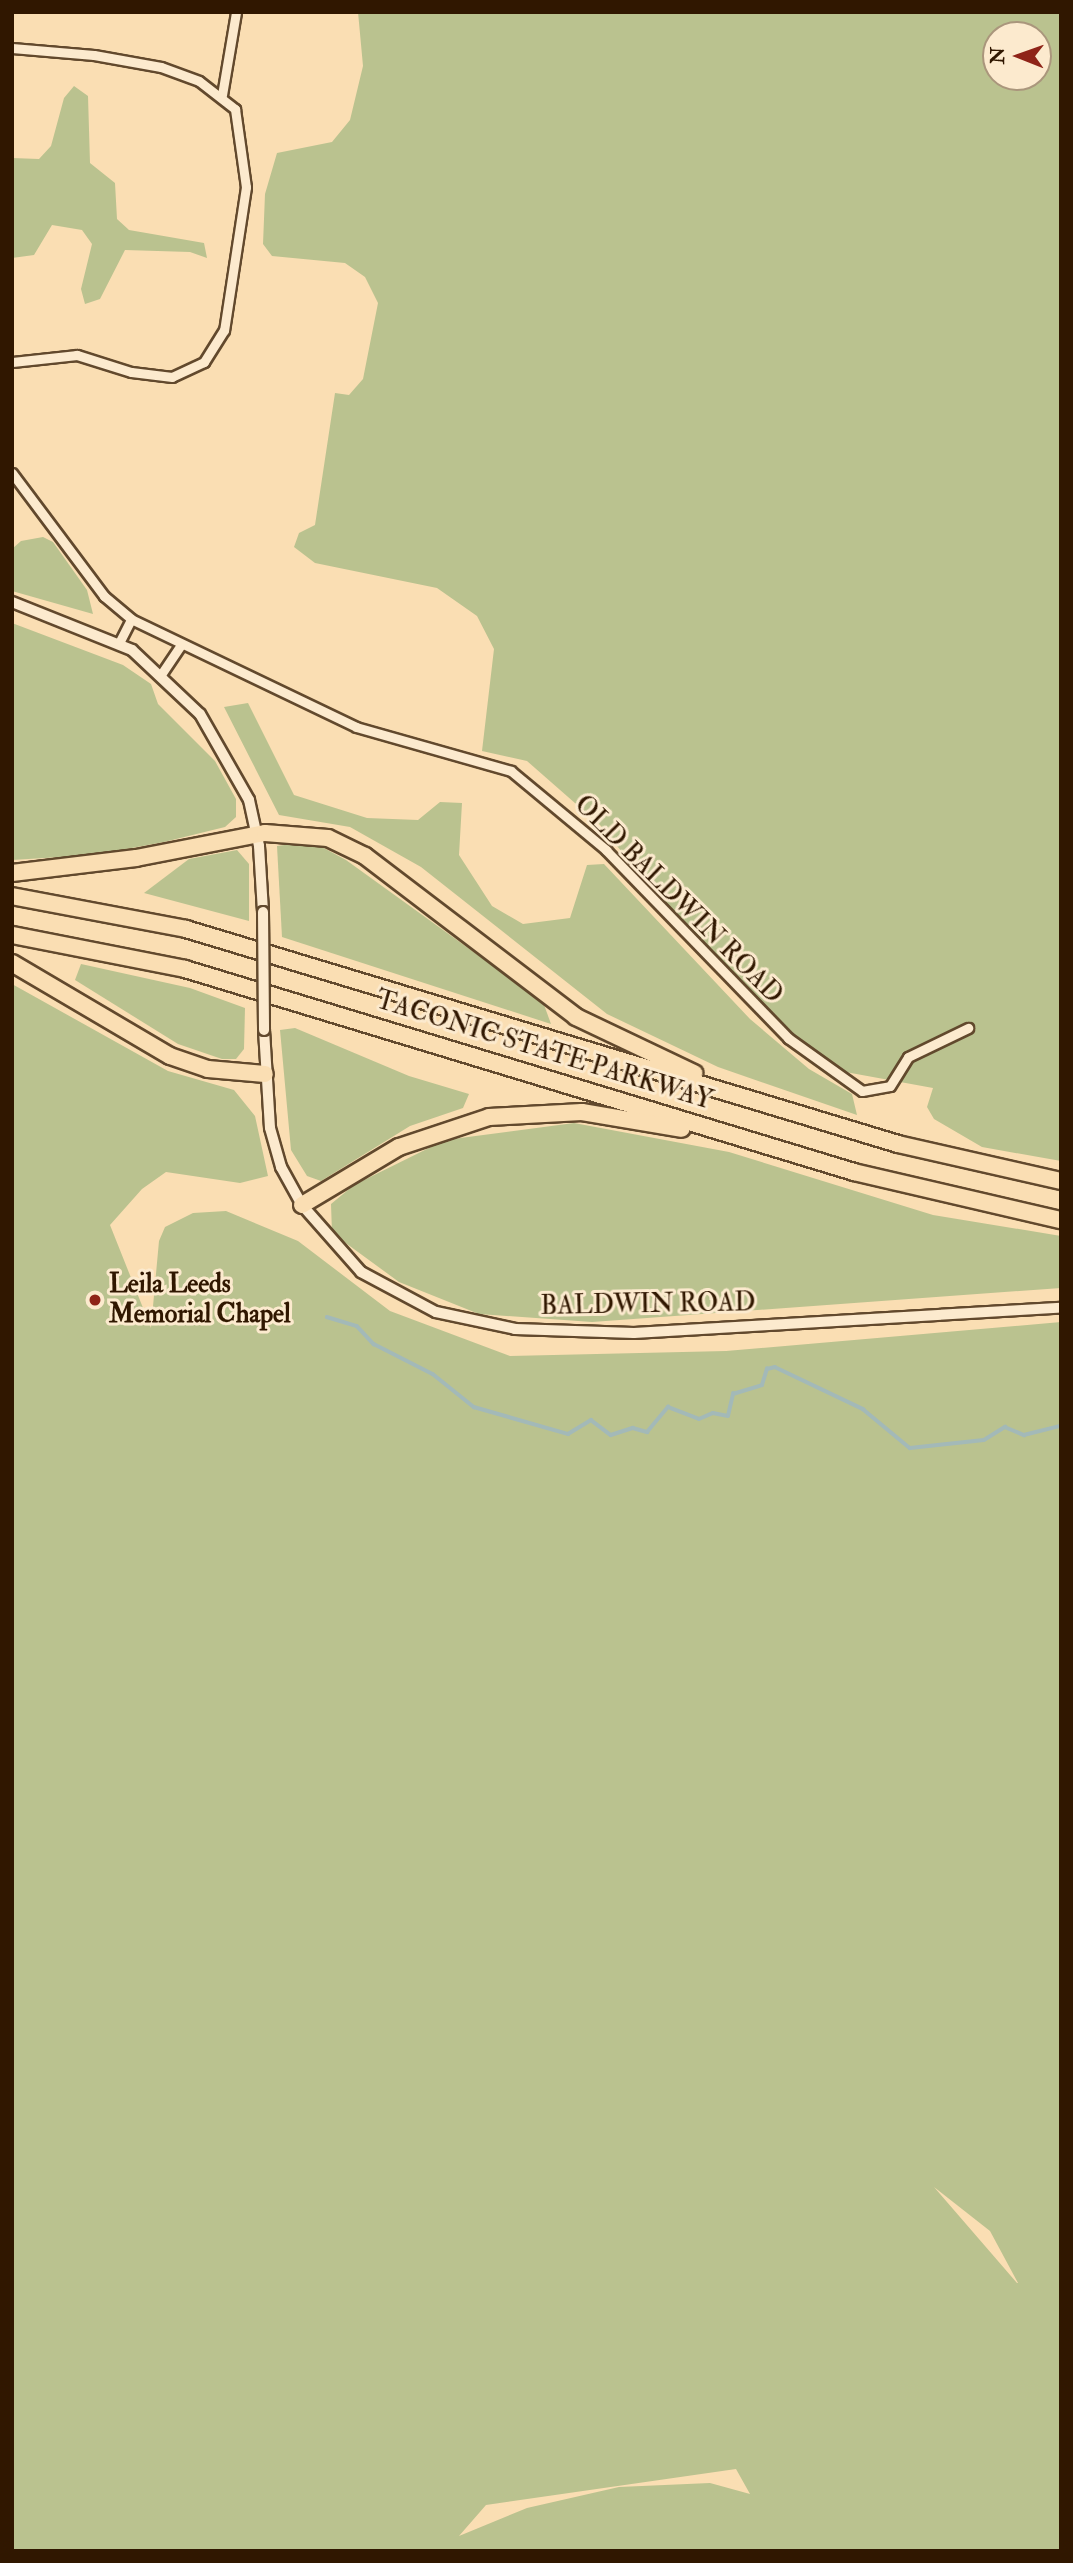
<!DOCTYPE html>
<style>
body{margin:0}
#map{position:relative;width:1073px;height:2563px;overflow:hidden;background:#fadeb3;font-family:"IM FELL Double Pica",serif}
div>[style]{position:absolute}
.green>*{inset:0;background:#bac28f}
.stream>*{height:3.5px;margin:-1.75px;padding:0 1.75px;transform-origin:1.75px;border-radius:1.75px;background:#a3b9b8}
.roads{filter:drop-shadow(2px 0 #62492d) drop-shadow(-2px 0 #62492d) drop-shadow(0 2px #62492d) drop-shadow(0 -2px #62492d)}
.minor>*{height:9px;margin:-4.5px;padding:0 4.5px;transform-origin:4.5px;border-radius:4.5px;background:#fceace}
.tertiary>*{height:10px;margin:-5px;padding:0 5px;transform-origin:5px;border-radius:5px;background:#fceace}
.motorway>*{height:16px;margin:-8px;padding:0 8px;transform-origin:8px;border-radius:8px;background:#fadeb3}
.bridges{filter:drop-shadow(2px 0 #62492d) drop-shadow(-2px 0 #62492d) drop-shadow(0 2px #62492d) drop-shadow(0 -2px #62492d)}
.tertiary-bridge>*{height:10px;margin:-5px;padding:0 5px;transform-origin:5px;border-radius:5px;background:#fceace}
.dots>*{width:19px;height:19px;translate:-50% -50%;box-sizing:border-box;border:4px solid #fceace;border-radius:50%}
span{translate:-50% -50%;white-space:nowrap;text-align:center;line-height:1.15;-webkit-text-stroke:6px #fceace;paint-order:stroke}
.street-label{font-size:26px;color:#301700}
.poi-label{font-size:26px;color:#301700;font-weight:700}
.left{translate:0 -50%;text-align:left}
.frame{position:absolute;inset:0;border:14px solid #301700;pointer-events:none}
.north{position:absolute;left:982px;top:21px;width:70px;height:70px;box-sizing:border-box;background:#fceace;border:2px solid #aa967c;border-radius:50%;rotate:271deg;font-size:19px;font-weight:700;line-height:28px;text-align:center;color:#301700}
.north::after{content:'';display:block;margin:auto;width:24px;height:32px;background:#8f2418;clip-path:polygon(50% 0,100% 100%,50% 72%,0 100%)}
</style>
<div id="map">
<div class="green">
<div style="clip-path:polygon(evenodd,358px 12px,1061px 12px,1061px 1161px,982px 1147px,934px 1119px,927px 1107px,933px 1088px,840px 1071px,806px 1046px,660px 899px,600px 825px,527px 761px,482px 751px,494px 649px,477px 616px,437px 588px,315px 563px,294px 547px,299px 533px,315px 525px,335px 393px,349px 395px,363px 379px,378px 303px,365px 277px,345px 263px,272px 256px,263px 244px,265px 194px,277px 153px,332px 142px,350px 120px,363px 66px,358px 12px,996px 35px,1038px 35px,1038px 77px,996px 77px,996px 35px)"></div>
<div style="clip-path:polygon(74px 86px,88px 96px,90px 163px,115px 183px,117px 219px,129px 230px,204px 243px,207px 258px,190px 252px,125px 250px,100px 299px,85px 304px,81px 289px,92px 244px,82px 230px,52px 225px,34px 255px,12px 258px,12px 158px,39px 159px,51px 146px,64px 98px)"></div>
<div style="clip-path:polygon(43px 537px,53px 542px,87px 590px,93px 614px,12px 591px,12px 549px,21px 541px)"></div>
<div style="clip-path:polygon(12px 623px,123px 665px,151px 684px,158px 704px,215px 761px,236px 799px,236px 817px,225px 827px,164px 842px,94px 855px,12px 860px)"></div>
<div style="clip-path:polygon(248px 703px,294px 795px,367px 818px,418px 820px,440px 802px,462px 803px,459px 855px,492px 906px,523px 924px,570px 918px,587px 865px,604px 864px,750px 1019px,809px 1069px,852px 1094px,857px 1115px,718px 1067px,607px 1014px,421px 867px,350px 827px,279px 815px,224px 707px)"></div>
<div style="clip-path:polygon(292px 844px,320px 846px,346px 860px,543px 1002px,551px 1024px,282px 937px,277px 846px)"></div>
<div style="clip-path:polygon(237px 850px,249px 864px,249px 921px,144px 893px,189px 859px)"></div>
<div style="clip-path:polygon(81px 964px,190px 988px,245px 1008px,244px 1049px,236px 1059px,222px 1059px,178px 1044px,75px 980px)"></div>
<div style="clip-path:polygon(evenodd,12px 984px,168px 1071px,234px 1090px,255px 1116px,268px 1176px,240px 1183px,166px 1172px,142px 1189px,110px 1225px,151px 1328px,159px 1241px,165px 1227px,193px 1213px,226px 1211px,298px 1241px,390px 1311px,510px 1356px,726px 1351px,1061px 1322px,1061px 2551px,12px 2551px,12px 984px,934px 2187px,990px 2231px,1018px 2283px,1017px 2283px,934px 2187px,12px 984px,736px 2469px,750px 2494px,710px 2483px,619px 2487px,527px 2508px,459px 2536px,486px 2505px,736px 2469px)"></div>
<div style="clip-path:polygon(295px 1028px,409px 1076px,469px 1094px,463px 1108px,410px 1126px,321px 1181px,307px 1176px,291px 1150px,280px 1030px)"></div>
<div style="clip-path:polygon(574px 1123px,729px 1152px,933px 1215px,1061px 1236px,1061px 1288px,592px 1322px,479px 1314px,399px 1282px,332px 1233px,331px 1204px,354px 1185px,445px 1140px)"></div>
</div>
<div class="stream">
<div style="left:327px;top:1317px;width:31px;rotate:17deg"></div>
<div style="left:357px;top:1326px;width:25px;rotate:47deg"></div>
<div style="left:374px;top:1344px;width:66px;rotate:27deg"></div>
<div style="left:433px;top:1374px;width:53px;rotate:38.8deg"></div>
<div style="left:474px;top:1407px;width:98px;rotate:16deg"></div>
<div style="left:568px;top:1434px;width:27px;rotate:-31deg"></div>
<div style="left:591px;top:1420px;width:25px;rotate:37deg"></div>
<div style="left:611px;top:1435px;width:23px;rotate:-18deg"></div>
<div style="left:633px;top:1428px;width:15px;rotate:16deg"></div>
<div style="left:647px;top:1432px;width:33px;rotate:-50deg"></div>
<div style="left:668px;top:1407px;width:33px;rotate:21deg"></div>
<div style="left:699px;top:1419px;width:15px;rotate:-23deg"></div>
<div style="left:713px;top:1413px;width:15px;rotate:11deg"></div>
<div style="left:728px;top:1416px;width:23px;rotate:-77deg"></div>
<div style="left:733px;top:1394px;width:30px;rotate:-17deg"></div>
<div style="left:762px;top:1385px;width:17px;rotate:-73deg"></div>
<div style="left:767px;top:1369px;width:8px;rotate:-14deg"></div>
<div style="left:775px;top:1367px;width:98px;rotate:25.5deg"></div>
<div style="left:863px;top:1409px;width:61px;rotate:39.7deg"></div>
<div style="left:910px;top:1448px;width:74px;rotate:-6.2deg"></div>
<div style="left:984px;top:1440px;width:25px;rotate:-32deg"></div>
<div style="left:1005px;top:1427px;width:21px;rotate:23deg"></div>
<div style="left:1024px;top:1435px;width:38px;rotate:-14deg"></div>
</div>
<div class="roads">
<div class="minor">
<div style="left:12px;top:48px;width:82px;rotate:4.9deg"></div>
<div style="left:94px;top:55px;width:68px;rotate:10.2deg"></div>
<div style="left:161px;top:67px;width:40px;rotate:20.2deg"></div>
<div style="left:199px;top:81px;width:46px;rotate:37.9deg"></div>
<div style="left:235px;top:109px;width:79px;rotate:82deg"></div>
<div style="left:246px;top:187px;width:145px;rotate:98.7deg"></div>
<div style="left:224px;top:330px;width:38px;rotate:122deg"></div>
<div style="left:204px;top:362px;width:35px;rotate:155deg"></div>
<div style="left:172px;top:377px;width:41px;rotate:-173deg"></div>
<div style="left:131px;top:372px;width:57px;rotate:-162.5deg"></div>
<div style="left:77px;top:355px;width:65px;rotate:173.9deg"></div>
<div style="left:222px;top:95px;width:84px;rotate:-80.4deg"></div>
<div style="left:12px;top:473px;width:154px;rotate:53.2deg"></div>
<div style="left:104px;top:596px;width:35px;rotate:40deg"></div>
<div style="left:131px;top:619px;width:250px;rotate:25.6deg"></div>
<div style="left:356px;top:727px;width:161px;rotate:15.8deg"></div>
<div style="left:511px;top:771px;width:124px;rotate:39.7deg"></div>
<div style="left:606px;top:850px;width:262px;rotate:45.9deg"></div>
<div style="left:788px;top:1038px;width:91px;rotate:35.6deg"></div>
<div style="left:862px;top:1091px;width:28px;rotate:-10deg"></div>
<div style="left:890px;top:1086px;width:34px;rotate:-58deg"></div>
<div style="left:908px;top:1057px;width:67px;rotate:-25.8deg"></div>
<div style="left:119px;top:643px;width:27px;rotate:-63deg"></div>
<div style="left:162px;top:673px;width:34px;rotate:-56deg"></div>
</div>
<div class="tertiary">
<div style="left:12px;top:602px;width:129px;rotate:21.8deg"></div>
<div style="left:132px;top:650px;width:93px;rotate:43.3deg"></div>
<div style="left:200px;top:714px;width:99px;rotate:60.3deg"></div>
<div style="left:249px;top:800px;width:47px;rotate:77.7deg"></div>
<div style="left:259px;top:846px;width:66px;rotate:86.5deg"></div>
<div style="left:264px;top:1030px;width:98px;rotate:86.5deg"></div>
<div style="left:270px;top:1128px;width:41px;rotate:74.2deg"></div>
<div style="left:281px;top:1167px;width:43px;rotate:61.1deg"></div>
<div style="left:302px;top:1205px;width:89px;rotate:48.6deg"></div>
<div style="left:361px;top:1272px;width:85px;rotate:28.1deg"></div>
<div style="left:436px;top:1312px;width:81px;rotate:12.1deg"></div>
<div style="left:515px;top:1329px;width:119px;rotate:1.9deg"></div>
<div style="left:634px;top:1333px;width:428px;rotate:-3.4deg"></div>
</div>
<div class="motorway">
<div style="left:12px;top:873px;width:125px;rotate:-6.9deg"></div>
<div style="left:136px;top:858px;width:131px;rotate:-11deg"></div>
<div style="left:265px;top:833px;width:63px;rotate:4.5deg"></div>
<div style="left:328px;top:838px;width:41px;rotate:25.9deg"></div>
<div style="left:365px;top:856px;width:265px;rotate:37.3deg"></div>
<div style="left:576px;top:1017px;width:131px;rotate:25.4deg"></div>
<div style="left:12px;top:896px;width:177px;rotate:10.7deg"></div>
<div style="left:186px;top:929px;width:744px;rotate:16.8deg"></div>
<div style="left:898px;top:1144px;width:167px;rotate:12.8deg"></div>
<div style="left:12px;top:935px;width:176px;rotate:11.1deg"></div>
<div style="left:185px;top:969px;width:699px;rotate:16.88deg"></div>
<div style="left:854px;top:1172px;width:212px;rotate:13.1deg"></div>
<div style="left:12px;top:963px;width:183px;rotate:30.5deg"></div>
<div style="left:170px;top:1056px;width:40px;rotate:18.9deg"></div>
<div style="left:208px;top:1069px;width:57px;rotate:5deg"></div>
<div style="left:302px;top:1205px;width:113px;rotate:-30.9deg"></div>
<div style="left:399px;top:1147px;width:95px;rotate:-18.4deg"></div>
<div style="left:489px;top:1117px;width:93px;rotate:-3.1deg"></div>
<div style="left:582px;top:1112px;width:101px;rotate:9.6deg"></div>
</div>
</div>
<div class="bridges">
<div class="tertiary-bridge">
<div style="left:263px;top:912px;width:118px;rotate:89.5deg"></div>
</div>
</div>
<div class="dots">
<div style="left:95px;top:1300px;background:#8f2418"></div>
</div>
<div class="street-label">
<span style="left:678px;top:900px;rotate:45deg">OLD BALDWIN ROAD</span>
<span style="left:544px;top:1051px;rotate:17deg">TACONIC STATE PARKWAY</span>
<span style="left:648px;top:1305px;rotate:-1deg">BALDWIN ROAD</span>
</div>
<div class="poi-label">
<span class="left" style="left:109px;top:1300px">Leila Leeds<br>Memorial Chapel</span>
</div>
<div class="frame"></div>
<div class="north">N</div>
</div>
